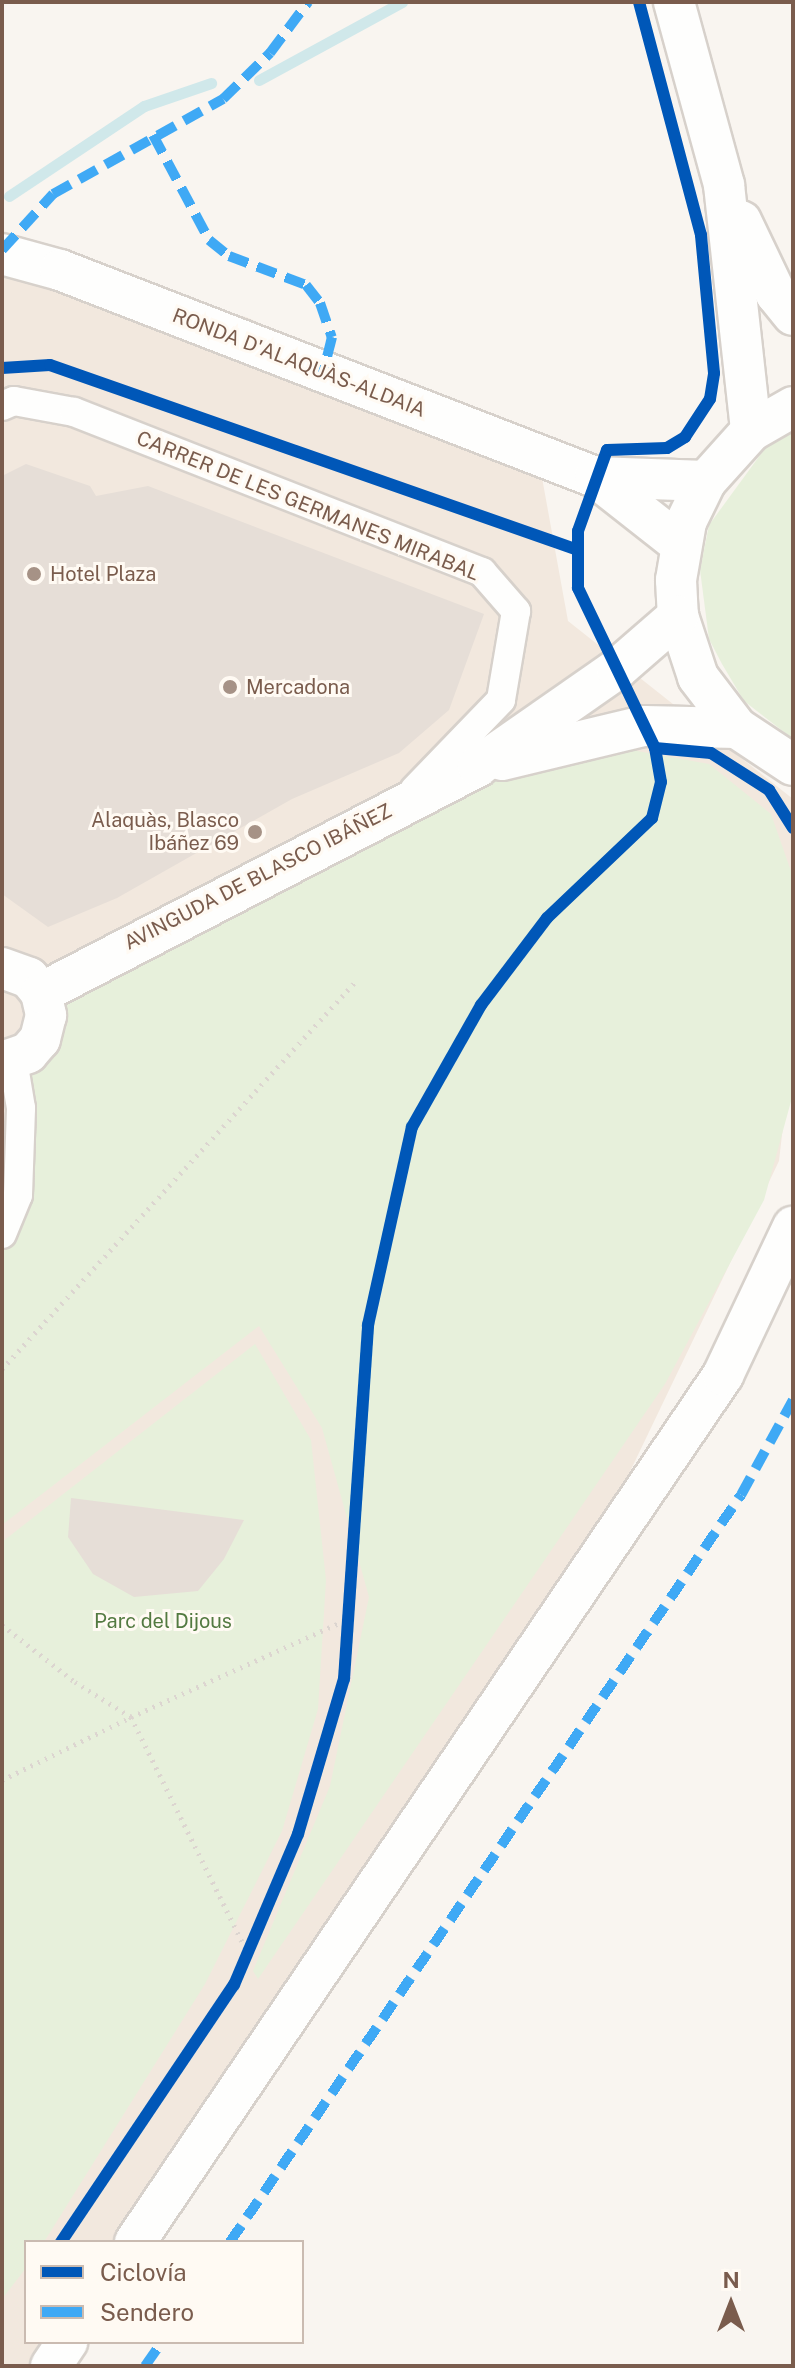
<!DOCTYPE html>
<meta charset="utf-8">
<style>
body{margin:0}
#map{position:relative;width:795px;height:2368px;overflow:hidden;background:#f9f5f0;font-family:"Public Sans",sans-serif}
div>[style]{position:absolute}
.residential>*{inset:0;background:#f2e8de}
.green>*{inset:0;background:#e7f0db}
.stream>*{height:11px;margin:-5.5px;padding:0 5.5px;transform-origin:5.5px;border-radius:5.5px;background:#d0e8ea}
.building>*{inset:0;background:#e6ded7}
.path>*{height:5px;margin-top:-2.5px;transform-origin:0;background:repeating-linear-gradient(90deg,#dcd5d0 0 2px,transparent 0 8px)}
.roads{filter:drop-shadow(2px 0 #d7d1cb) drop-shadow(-2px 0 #d7d1cb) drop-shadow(0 2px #d7d1cb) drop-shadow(0 -2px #d7d1cb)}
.street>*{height:28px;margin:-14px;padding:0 14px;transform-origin:14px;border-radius:14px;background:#fefefd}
.secondary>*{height:40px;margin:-20px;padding:0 20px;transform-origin:20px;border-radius:20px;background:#fefefd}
.quiet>*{height:10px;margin-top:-5px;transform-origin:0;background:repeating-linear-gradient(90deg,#3fa9f5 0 20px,transparent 0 30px)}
.cycleway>*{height:12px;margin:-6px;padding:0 6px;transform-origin:6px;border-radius:6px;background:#0057b8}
.dots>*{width:22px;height:22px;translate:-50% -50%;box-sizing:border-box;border:4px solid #fffaf3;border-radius:50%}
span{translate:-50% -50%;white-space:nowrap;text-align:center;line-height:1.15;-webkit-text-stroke:6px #fffaf3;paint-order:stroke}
.street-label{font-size:20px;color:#7a5c4d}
.poi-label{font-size:20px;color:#7a5c4d}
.left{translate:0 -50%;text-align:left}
.right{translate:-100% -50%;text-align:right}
.park-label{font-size:20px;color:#537a41}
.frame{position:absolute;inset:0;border:4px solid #7a5c4d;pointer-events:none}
.legend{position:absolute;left:24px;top:2240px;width:280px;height:104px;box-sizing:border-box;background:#fffaf3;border:2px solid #cabbb1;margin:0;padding:10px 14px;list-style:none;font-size:24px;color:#7a5c4d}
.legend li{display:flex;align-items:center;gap:16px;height:40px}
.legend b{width:40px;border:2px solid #cabbb1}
.north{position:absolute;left:691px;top:2264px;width:80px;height:80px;-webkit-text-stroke:6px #fffaf3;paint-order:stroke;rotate:0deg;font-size:22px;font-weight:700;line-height:32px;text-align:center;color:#7a5c4d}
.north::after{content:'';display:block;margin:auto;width:28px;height:36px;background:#7a5c4d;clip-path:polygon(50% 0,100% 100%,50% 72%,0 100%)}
</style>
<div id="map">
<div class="residential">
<div style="clip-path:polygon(2px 259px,246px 317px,537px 450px,568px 621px,793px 799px,793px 1039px,779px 1161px,625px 1482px,126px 2242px,26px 2242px,26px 2342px,61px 2342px,45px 2366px,2px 2366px)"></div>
</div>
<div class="green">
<div style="clip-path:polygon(793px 432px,793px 739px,744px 701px,722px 664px,709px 639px,700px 570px,709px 525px,766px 447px)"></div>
<div style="clip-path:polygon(626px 749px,709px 764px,771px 814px,793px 877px,793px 1094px,764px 1200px,665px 1384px,258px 1979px,253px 1971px,330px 1786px,369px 1597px,322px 1428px,259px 1326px,2px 1525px,2px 1254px,26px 1187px,27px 1075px,57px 1045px,68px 1022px,63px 1002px,486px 782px)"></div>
<div style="clip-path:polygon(255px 1344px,311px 1440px,326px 1580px,318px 1709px,282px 1831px,205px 1984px,44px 2242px,26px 2242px,26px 2268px,2px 2299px,2px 1542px)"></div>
</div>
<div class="stream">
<div style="left:259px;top:80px;width:163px;rotate:-28.6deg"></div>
<div style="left:9px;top:196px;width:162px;rotate:-33.7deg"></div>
<div style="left:144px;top:106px;width:71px;rotate:-18.9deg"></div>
</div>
<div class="building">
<div style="clip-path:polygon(26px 464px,90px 486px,96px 496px,148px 486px,484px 614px,449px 710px,399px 753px,292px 799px,117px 898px,48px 927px,2px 894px,2px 476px)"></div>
<div style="clip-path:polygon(71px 1498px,244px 1520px,224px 1559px,198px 1591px,134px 1597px,93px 1574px,68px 1537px)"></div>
</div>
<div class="path">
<div style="left:2px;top:1369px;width:525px;rotate:-47.62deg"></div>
<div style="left:2px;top:1625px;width:93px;rotate:38deg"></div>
<div style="left:75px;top:1682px;width:66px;rotate:32deg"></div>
<div style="left:131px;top:1717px;width:238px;rotate:-24.3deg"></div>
<div style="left:2px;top:1780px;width:144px;rotate:-26deg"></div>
<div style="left:131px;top:1717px;width:264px;rotate:63.7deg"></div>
</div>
<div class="roads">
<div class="street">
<div style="left:2px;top:406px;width:13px;rotate:-23deg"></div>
<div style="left:14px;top:401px;width:61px;rotate:10.4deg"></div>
<div style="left:74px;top:412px;width:438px;rotate:21.4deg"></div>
<div style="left:482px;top:572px;width:52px;rotate:48.9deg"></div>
<div style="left:516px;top:611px;width:90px;rotate:99.6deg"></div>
<div style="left:501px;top:700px;width:125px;rotate:134deg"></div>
<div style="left:2px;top:1234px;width:42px;rotate:-67.7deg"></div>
<div style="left:18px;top:1195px;width:87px;rotate:-88deg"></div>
<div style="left:21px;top:1108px;width:49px;rotate:-99.5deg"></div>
</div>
<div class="secondary">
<div style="left:674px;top:2px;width:190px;rotate:74.7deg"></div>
<div style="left:724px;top:185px;width:247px;rotate:83.7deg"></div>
<div style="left:741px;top:221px;width:81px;rotate:64.4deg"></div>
<div style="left:776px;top:294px;width:27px;rotate:51deg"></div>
<div style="left:2px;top:254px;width:60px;rotate:15.4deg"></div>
<div style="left:60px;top:270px;width:574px;rotate:21.15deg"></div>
<div style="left:595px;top:477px;width:108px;rotate:38.2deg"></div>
<div style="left:793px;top:407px;width:48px;rotate:150.3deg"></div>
<div style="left:751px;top:431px;width:67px;rotate:132deg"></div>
<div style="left:706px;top:481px;width:46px;rotate:116deg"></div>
<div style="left:686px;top:522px;width:59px;rotate:99.8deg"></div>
<div style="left:676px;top:580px;width:36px;rotate:87deg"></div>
<div style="left:678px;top:616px;width:64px;rotate:71.8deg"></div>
<div style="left:698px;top:677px;width:64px;rotate:52.6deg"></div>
<div style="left:737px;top:728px;width:67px;rotate:33.5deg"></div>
<div style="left:595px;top:477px;width:111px;rotate:2.1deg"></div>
<div style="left:502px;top:760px;width:146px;rotate:-13.5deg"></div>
<div style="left:644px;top:726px;width:93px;rotate:1.2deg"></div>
<div style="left:2px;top:968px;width:29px;rotate:20deg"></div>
<div style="left:29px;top:978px;width:19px;rotate:51deg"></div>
<div style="left:41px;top:993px;width:23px;rotate:77deg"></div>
<div style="left:46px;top:1015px;width:25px;rotate:104deg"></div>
<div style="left:40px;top:1039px;width:18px;rotate:131deg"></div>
<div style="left:28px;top:1053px;width:28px;rotate:161deg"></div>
<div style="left:41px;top:993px;width:492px;rotate:-27.4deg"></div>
<div style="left:478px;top:766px;width:169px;rotate:-34.9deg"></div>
<div style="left:617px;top:669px;width:81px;rotate:-41deg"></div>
<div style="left:135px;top:2242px;width:1048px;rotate:-55.85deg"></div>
<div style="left:723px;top:1375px;width:164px;rotate:-64.7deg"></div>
<div style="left:51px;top:2366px;width:29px;rotate:-56deg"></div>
</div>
</div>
<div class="quiet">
<div style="left:153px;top:135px;width:119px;rotate:61.9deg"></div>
<div style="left:209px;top:240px;width:26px;rotate:39deg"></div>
<div style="left:229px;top:256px;width:82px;rotate:20.6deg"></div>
<div style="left:306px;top:285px;width:23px;rotate:52deg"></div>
<div style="left:320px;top:303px;width:36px;rotate:71deg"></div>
<div style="left:332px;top:337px;width:37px;rotate:104deg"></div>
<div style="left:2px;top:250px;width:76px;rotate:-47.7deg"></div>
<div style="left:53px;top:194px;width:195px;rotate:-29.2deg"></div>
<div style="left:223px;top:99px;width:66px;rotate:-44.4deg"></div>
<div style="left:270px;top:53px;width:64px;rotate:-53.3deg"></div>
<div style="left:230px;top:2242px;width:905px;rotate:-55.63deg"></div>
<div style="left:741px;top:1495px;width:108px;rotate:-61.3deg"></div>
<div style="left:145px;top:2366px;width:29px;rotate:-55deg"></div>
</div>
<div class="cycleway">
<div style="left:2px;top:368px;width:48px;rotate:-3.6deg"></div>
<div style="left:50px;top:365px;width:559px;rotate:19.31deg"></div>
<div style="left:655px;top:748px;width:56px;rotate:5.1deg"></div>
<div style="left:711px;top:753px;width:69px;rotate:32.5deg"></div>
<div style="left:769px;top:790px;width:45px;rotate:57.7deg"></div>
<div style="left:61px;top:2242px;width:310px;rotate:-56.1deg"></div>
<div style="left:234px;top:1985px;width:164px;rotate:-67deg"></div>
<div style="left:298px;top:1834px;width:162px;rotate:-73.5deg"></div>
<div style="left:344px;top:1679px;width:355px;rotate:-86.1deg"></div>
<div style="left:368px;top:1325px;width:203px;rotate:-77.5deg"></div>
<div style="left:412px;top:1127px;width:140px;rotate:-60.5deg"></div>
<div style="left:481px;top:1005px;width:109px;rotate:-52.8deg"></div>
<div style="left:547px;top:918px;width:145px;rotate:-43.6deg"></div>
<div style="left:652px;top:818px;width:37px;rotate:-76deg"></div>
<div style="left:661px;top:782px;width:35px;rotate:-100deg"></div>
<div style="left:655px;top:748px;width:178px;rotate:-115.7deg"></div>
<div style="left:578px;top:588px;width:57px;rotate:-90deg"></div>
<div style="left:578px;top:531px;width:86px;rotate:-70.3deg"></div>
<div style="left:607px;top:450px;width:60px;rotate:-1.9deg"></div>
<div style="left:667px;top:448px;width:21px;rotate:-31deg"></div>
<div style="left:685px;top:437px;width:45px;rotate:-56.7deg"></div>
<div style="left:710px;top:399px;width:26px;rotate:-81deg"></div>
<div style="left:714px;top:373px;width:139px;rotate:-95.4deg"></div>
<div style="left:701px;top:235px;width:241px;rotate:-104.9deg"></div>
</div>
<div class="dots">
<div style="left:34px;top:574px;background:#a69286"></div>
<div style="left:230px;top:687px;background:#a69286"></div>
<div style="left:255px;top:832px;background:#a69286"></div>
</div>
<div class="street-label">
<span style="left:299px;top:363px;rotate:21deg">RONDA D'ALAQUÀS-ALDAIA</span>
<span style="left:308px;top:506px;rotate:22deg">CARRER DE LES GERMANES MIRABAL</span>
<span style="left:258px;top:877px;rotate:-27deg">AVINGUDA DE BLASCO IBÁÑEZ</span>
</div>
<div class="poi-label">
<span class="left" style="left:50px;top:574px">Hotel Plaza</span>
<span class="left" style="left:246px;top:687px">Mercadona</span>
<span class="right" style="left:239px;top:832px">Alaquàs, Blasco<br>Ibáñez 69</span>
</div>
<div class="park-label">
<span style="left:163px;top:1621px">Parc del Dijous</span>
</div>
<div class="frame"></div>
<ul class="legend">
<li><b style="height:10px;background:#0057b8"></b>Ciclovía</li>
<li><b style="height:10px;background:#3fa9f5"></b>Sendero</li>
</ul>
<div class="north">N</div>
</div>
